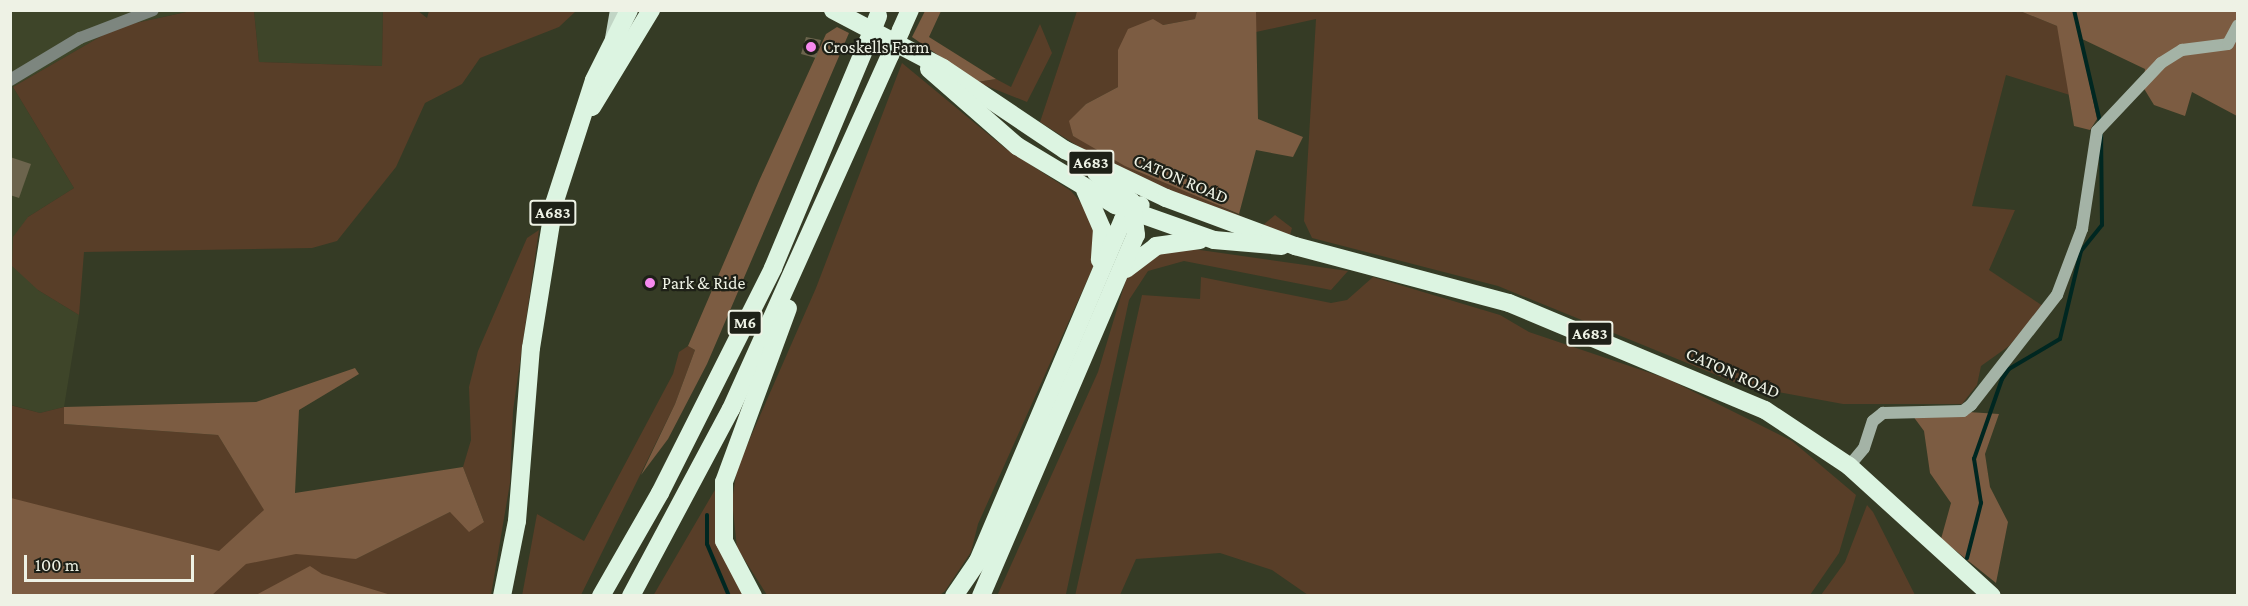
<!DOCTYPE html>
<style>
body{margin:0}
#map{position:relative;width:2248px;height:606px;overflow:hidden;background:#353b25;font-family:"Crimson Pro",serif}
div>[style]{position:absolute}
.built>*{inset:0;background:#3e4529}
.green>*{inset:0;background:#583e28}
.forest>*{inset:0;background:#7c5c42}
.stream>*{height:4px;margin:-2px;padding:0 2px;transform-origin:2px;border-radius:2px;background:#002721}
.building>*{inset:0;background:#6c644d}
.street>*{height:12px;margin:-6px;padding:0 6px;transform-origin:6px;border-radius:6px;background:#7d867f}
.secondary>*{height:12px;margin:-6px;padding:0 6px;transform-origin:6px;border-radius:6px;background:#a4b3a6}
.primary>*{height:15px;margin:-7.5px;padding:0 7.5px;transform-origin:7.5px;border-radius:7.5px;background:#c1d5c5}
.highway>*{height:18px;margin:-9px;padding:0 9px;transform-origin:9px;border-radius:9px;background:#dcf4e1}
.highway-bridge>*{height:18px;margin:-9px;padding:0 9px;transform-origin:9px;border-radius:9px;background:#dcf4e1}
.dots>*{width:16px;height:16px;translate:-50% -50%;box-sizing:border-box;border:3px solid #1e2017;border-radius:50%}
span{translate:-50% -50%;white-space:nowrap;text-align:center;line-height:1.15;-webkit-text-stroke:4.5px #1e2017;paint-order:stroke}
.shield-label span{padding:2px 4px;background:#1e2017;border:2px solid;border-radius:4px;-webkit-text-stroke-width:0}
.shield-label{font-size:16px;color:#eef2e5;font-weight:700}
.poi-label{font-size:18px;color:#eef2e5}
.left{translate:0 -50%;text-align:left}
.street-label{font-size:18px;color:#eef2e5}
.frame{position:absolute;inset:0;border:12px solid #eef2e5;pointer-events:none}
.scale{position:absolute;left:24px;top:555px;width:170px;height:27px;box-sizing:border-box;border:3px solid #eef2e5;border-top:0;padding-left:8px;font-size:18px;line-height:21px;white-space:nowrap;color:#eef2e5;-webkit-text-stroke:4px #1e2017;paint-order:stroke}
</style>
<div id="map">
<div class="built">
<div style="clip-path:polygon(10px 11px,191px 11px,117px 27px,13px 87px,74px 188px,28px 217px,38px 290px,79px 315px,64px 407px,40px 413px,11px 405px)"></div>
<div style="clip-path:polygon(254px 11px,383px 11px,382px 66px,259px 62px)"></div>
</div>
<div class="green">
<div style="clip-path:polygon(1256px 10px,2020px 11px,2057px 26px,2086px 100px,2006px 75px,1972px 206px,2015px 210px,1989px 270px,2043px 306px,2009px 346px,1981px 366px,1977px 385px,1962px 404px,1843px 404px,1741px 385px,1498px 286px,1312px 238px,1304px 221px,1316px 19px,1256px 32px)"></div>
<div style="clip-path:polygon(191px 11px,254px 11px,259px 62px,382px 66px,383px 11px,418px 11px,427px 18px,429px 11px,576px 11px,559px 27px,480px 58px,462px 84px,425px 103px,396px 167px,337px 241px,312px 248px,84px 252px,79px 315px,38px 290px,12px 266px,13px 237px,28px 217px,74px 188px,13px 87px,117px 27px)"></div>
<div style="clip-path:polygon(1077px 11px,1197px 11px,1195px 19px,1163px 25px,1119px 71px,1118px 87px,1086px 104px,1070px 121px,1073px 136px,1262px 226px,1275px 215px,1292px 228px,1290px 235px,1203px 207px,1092px 155px,1040px 122px)"></div>
<div style="clip-path:polygon(1040px 24px,1052px 53px,1027px 102px,977px 82px,996px 79px,1011px 87px)"></div>
<div style="clip-path:polygon(902px 63px,1005px 148px,1071px 191px,1096px 220px,1094px 265px,978px 524px,971px 552px,945px 591px,940px 595px,767px 595px,737px 548px,732px 501px,737px 468px,816px 288px)"></div>
<div style="clip-path:polygon(539px 230px,513px 411px,510px 483px,491px 595px,11px 595px,10px 405px,40px 413px,64px 407px,64px 424px,218px 435px,265px 511px,356px 559px,450px 512px,484px 522px,463px 467px,471px 440px,469px 387px,478px 351px,527px 238px)"></div>
<div style="clip-path:polygon(1186px 248px,1348px 271px,1331px 290px,1184px 261px,1148px 271px,1129px 300px,1066px 594px,997px 596px,1098px 372px,1127px 276px,1151px 253px)"></div>
<div style="clip-path:polygon(1201px 277px,1331px 303px,1347px 300px,1373px 277px,1500px 315px,1529px 332px,1668px 379px,1792px 441px,1856px 495px,1839px 553px,1810px 595px,1308px 595px,1272px 570px,1220px 553px,1136px 559px,1120px 595px,1075px 596px,1142px 295px,1200px 299px)"></div>
<div style="clip-path:polygon(688px 346px,695px 350px,675px 404px,581px 595px,522px 596px,537px 514px,584px 541px,673px 374px,679px 352px)"></div>
<div style="clip-path:polygon(716px 488px,719px 545px,744px 595px,653px 596px)"></div>
<div style="clip-path:polygon(1867px 505px,1873px 512px,1915px 595px,1821px 595px,1845px 562px)"></div>
</div>
<div class="forest">
<div style="clip-path:polygon(925px 11px,941px 11px,929px 37px,996px 79px,977px 82px,912px 37px)"></div>
<div style="clip-path:polygon(1197px 11px,1256px 11px,1258px 119px,1303px 137px,1293px 157px,1256px 150px,1239px 214px,1125px 166px,1073px 136px,1069px 121px,1086px 104px,1118px 87px,1118px 50px,1128px 29px,1153px 19px,1163px 25px,1195px 19px)"></div>
<div style="clip-path:polygon(2020px 11px,2237px 11px,2237px 116px,2192px 92px,2185px 116px,2154px 105px,2143px 87px,2145px 69px,2080px 38px,2097px 119px,2090px 130px,2074px 126px,2057px 26px)"></div>
<div style="clip-path:polygon(837px 27px,849px 33px,707px 364px,668px 439px,641px 475px,675px 404px,695px 350px,688px 346px,759px 181px,826px 34px)"></div>
<div style="clip-path:polygon(355px 368px,359px 374px,299px 410px,295px 493px,463px 467px,484px 522px,469px 532px,450px 512px,356px 559px,296px 554px,246px 564px,212px 595px,11px 595px,11px 498px,219px 551px,264px 510px,218px 435px,64px 424px,64px 407px,256px 402px)"></div>
<div style="clip-path:polygon(1907px 408px,1999px 414px,1985px 454px,1990px 487px,2008px 522px,1996px 583px,1941px 539px,1951px 503px,1930px 473px,1924px 431px)"></div>
<div style="clip-path:polygon(310px 566px,322px 574px,391px 595px,256px 595px)"></div>
</div>
<div class="stream">
<div style="left:2074px;top:10px;width:115px;rotate:76.9deg"></div>
<div style="left:707px;top:515px;width:29px;rotate:90deg"></div>
<div style="left:707px;top:544px;width:56px;rotate:67.1deg"></div>
<div style="left:1967px;top:558px;width:57px;rotate:-75.7deg"></div>
<div style="left:1981px;top:503px;width:45px;rotate:-99deg"></div>
<div style="left:1974px;top:459px;width:85px;rotate:-70.7deg"></div>
<div style="left:2002px;top:379px;width:12px;rotate:-55deg"></div>
<div style="left:2009px;top:369px;width:59px;rotate:-30.5deg"></div>
<div style="left:2060px;top:339px;width:90px;rotate:-76.6deg"></div>
<div style="left:2081px;top:251px;width:33px;rotate:-51deg"></div>
<div style="left:2102px;top:225px;width:90px;rotate:-90.6deg"></div>
</div>
<div class="building">
<div style="clip-path:polygon(806px 37px,821px 40px,816px 58px,801px 54px)"></div>
<div style="clip-path:polygon(10px 157px,31px 164px,19px 198px,10px 195px)"></div>
</div>
<div class="street">
<div style="left:10px;top:80px;width:82px;rotate:-31deg"></div>
<div style="left:80px;top:38px;width:78px;rotate:-21deg"></div>
</div>
<div class="secondary">
<div style="left:1849px;top:466px;width:23px;rotate:-50deg"></div>
<div style="left:1864px;top:448px;width:28px;rotate:-72deg"></div>
<div style="left:1873px;top:421px;width:13px;rotate:-39deg"></div>
<div style="left:1883px;top:413px;width:80px;rotate:-1.4deg"></div>
<div style="left:1963px;top:411px;width:10px;rotate:-37deg"></div>
<div style="left:1971px;top:405px;width:140px;rotate:-52deg"></div>
<div style="left:2057px;top:295px;width:71px;rotate:-69.3deg"></div>
<div style="left:2082px;top:229px;width:99px;rotate:-81.3deg"></div>
<div style="left:2097px;top:131px;width:93px;rotate:-46.7deg"></div>
<div style="left:2161px;top:63px;width:25px;rotate:-32deg"></div>
<div style="left:2182px;top:50px;width:46px;rotate:-7.4deg"></div>
<div style="left:2228px;top:44px;width:21px;rotate:-62deg"></div>
</div>
<div class="primary">
<div style="left:612px;top:38px;width:28px;rotate:-80deg"></div>
</div>
<div class="highway">
<div style="left:833px;top:10px;width:124px;rotate:27.8deg"></div>
<div style="left:943px;top:68px;width:147px;rotate:33.9deg"></div>
<div style="left:1065px;top:150px;width:112px;rotate:25.4deg"></div>
<div style="left:1166px;top:198px;width:138px;rotate:20.4deg"></div>
<div style="left:1295px;top:246px;width:221px;rotate:14.9deg"></div>
<div style="left:1509px;top:303px;width:277px;rotate:22.7deg"></div>
<div style="left:1765px;top:410px;width:101px;rotate:33.7deg"></div>
<div style="left:1849px;top:466px;width:193px;rotate:42.3deg"></div>
<div style="left:901px;top:30px;width:22px;rotate:-66deg"></div>
<div style="left:929px;top:69px;width:117px;rotate:41.2deg"></div>
<div style="left:1017px;top:146px;width:114px;rotate:31deg"></div>
<div style="left:1115px;top:205px;width:105px;rotate:19.5deg"></div>
<div style="left:1214px;top:240px;width:68px;rotate:5deg"></div>
<div style="left:592px;top:107px;width:114px;rotate:-58.7deg"></div>
<div style="left:1085px;top:190px;width:43px;rotate:66.4deg"></div>
<div style="left:1102px;top:229px;width:31px;rotate:94deg"></div>
<div style="left:1126px;top:269px;width:38px;rotate:-37deg"></div>
<div style="left:1156px;top:246px;width:44px;rotate:-7.8deg"></div>
<div style="left:502px;top:596px;width:76px;rotate:-78.7deg"></div>
<div style="left:517px;top:521px;width:174px;rotate:-85.4deg"></div>
<div style="left:531px;top:348px;width:146px;rotate:-80.9deg"></div>
<div style="left:554px;top:204px;width:130px;rotate:-72.1deg"></div>
<div style="left:594px;top:80px;width:78px;rotate:-63.4deg"></div>
<div style="left:601px;top:596px;width:119px;rotate:-60.2deg"></div>
<div style="left:660px;top:493px;width:252px;rotate:-63.3deg"></div>
<div style="left:773px;top:268px;width:246px;rotate:-67.3deg"></div>
<div style="left:631px;top:596px;width:212px;rotate:-61.9deg"></div>
<div style="left:731px;top:409px;width:388px;rotate:-65.8deg"></div>
<div style="left:753px;top:596px;width:62px;rotate:-117.8deg"></div>
<div style="left:724px;top:541px;width:59px;rotate:-90deg"></div>
<div style="left:724px;top:482px;width:185px;rotate:-69.8deg"></div>
<div style="left:954px;top:596px;width:42px;rotate:-55.6deg"></div>
<div style="left:978px;top:561px;width:371px;rotate:-67deg"></div>
<div style="left:1123px;top:220px;width:23px;rotate:-40deg"></div>
<div style="left:981px;top:596px;width:393px;rotate:-66.8deg"></div>
<div style="left:1136px;top:235px;width:33px;rotate:-97deg"></div>
<div style="left:1132px;top:202px;width:46px;rotate:-141.1deg"></div>
</div>
<div class="highway-bridge">
<div style="left:868px;top:41px;width:27px;rotate:-68deg"></div>
<div style="left:890px;top:55px;width:27px;rotate:-66deg"></div>
</div>
<div class="dots">
<div style="left:811px;top:47px;background:#f689ee"></div>
<div style="left:650px;top:283px;background:#f689ee"></div>
</div>
<div class="shield-label">
<span style="left:1091px;top:163px">A683</span>
<span style="left:553px;top:213px">A683</span>
<span style="left:745px;top:323px">M6</span>
<span style="left:1590px;top:334px">A683</span>
</div>
<div class="poi-label">
<span class="left" style="left:823px;top:47px">Croskells Farm</span>
<span class="left" style="left:662px;top:283px">Park &amp; Ride</span>
</div>
<div class="street-label">
<span style="left:1181px;top:179px;rotate:23deg">CATON ROAD</span>
<span style="left:1733px;top:373px;rotate:24deg">CATON ROAD</span>
</div>
<div class="frame"></div>
<div class="scale">100 m</div>
</div>
